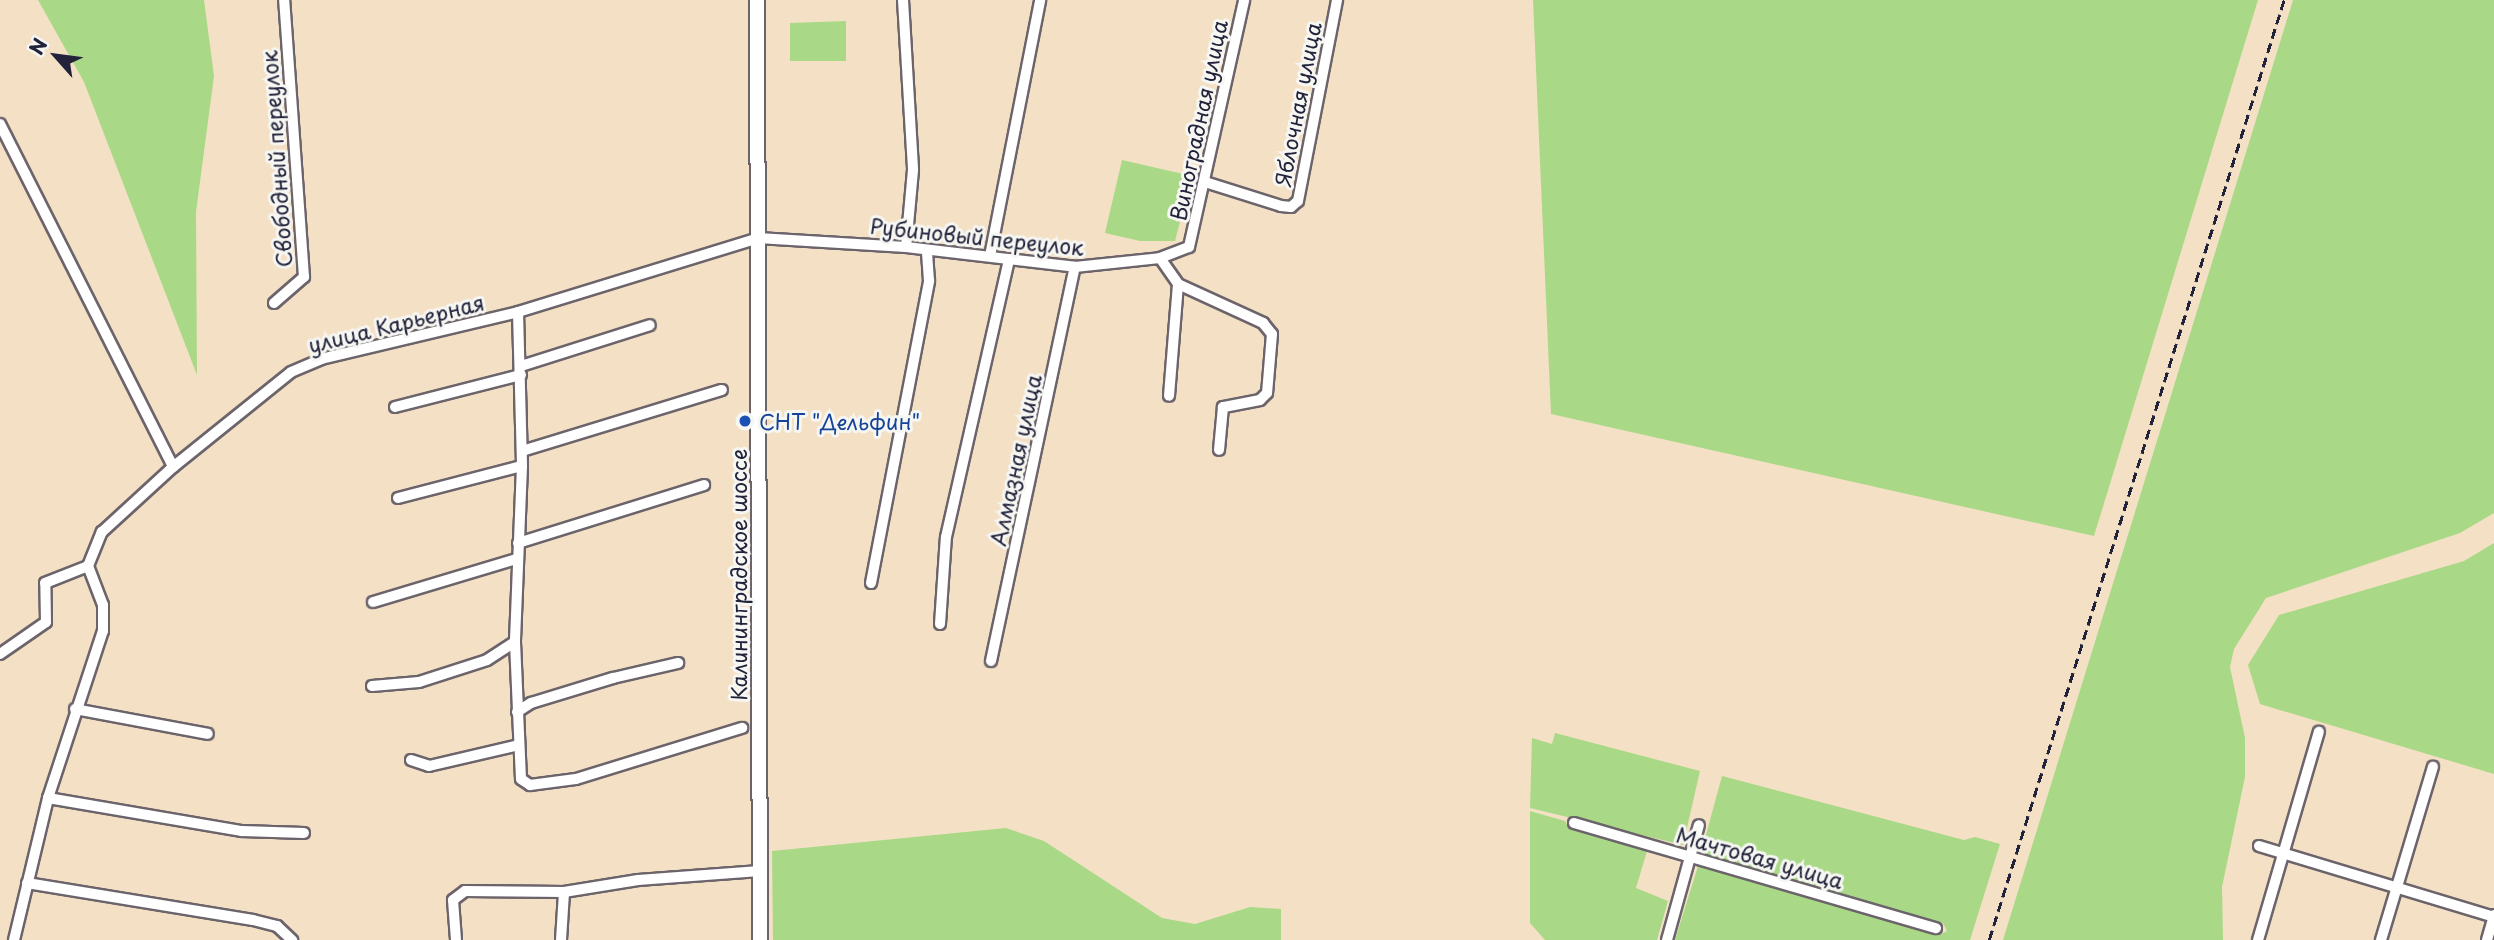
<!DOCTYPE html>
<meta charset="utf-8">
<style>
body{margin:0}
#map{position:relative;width:2494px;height:940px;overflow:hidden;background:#f4e0c5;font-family:"Playpen Sans",sans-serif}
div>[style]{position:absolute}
.green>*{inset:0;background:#a9d987}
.roads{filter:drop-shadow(2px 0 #6c646b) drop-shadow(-2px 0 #6c646b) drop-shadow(0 2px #6c646b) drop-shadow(0 -2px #6c646b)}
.minor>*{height:10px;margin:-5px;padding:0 5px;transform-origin:5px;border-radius:5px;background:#fff}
.major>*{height:14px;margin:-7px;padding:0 7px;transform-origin:7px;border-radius:7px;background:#fff}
.rail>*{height:2.5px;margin-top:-1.25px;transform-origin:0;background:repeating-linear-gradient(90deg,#22223b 0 10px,transparent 0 15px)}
.dots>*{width:19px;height:19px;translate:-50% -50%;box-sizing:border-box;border:4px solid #f6f6f2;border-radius:50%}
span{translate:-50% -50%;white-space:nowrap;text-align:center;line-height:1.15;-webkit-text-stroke:6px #f6f6f2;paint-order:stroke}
.street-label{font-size:21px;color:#22223b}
.transit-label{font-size:21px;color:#164399}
.left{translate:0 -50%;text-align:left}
.north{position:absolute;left:21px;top:21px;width:70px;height:70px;-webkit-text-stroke:5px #f6f6f2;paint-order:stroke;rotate:298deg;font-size:19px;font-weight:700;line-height:28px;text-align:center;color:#22223b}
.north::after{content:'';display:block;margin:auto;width:24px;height:32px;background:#22223b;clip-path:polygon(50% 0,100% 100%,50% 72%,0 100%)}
</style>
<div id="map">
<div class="green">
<div style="clip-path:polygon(38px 0,204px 0,214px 76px,196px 212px,197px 375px,84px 82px)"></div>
<div style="clip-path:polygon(1533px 0,2258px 0,2094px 536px,1551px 414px)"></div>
<div style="clip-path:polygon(2293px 0,2494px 0,2494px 513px,2460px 533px,2266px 598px,2234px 649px,2230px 667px,2245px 738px,2245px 777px,2222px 887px,2223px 940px,2003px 940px)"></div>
<div style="clip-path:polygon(846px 21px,846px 61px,790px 61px,790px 23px)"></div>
<div style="clip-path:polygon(1122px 160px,1192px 176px,1175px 241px,1140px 241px,1105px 233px)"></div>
<div style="clip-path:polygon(2494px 543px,2494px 774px,2260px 704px,2248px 665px,2279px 615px,2464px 561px)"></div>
<div style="clip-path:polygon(1555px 733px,1700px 771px,1683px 845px,1530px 808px,1532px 738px,1552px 744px)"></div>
<div style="clip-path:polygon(1722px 776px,1964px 840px,1975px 837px,2000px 844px,1970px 940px,1675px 940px,1698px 866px,1939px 935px,1947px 931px,1943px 923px,1701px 853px)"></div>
<div style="clip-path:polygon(1530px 811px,1565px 821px,1570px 829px,1647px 851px,1636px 888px,1668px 901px,1657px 940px,1545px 940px,1530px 923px)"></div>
<div style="clip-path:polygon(1006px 828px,1044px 841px,1162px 918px,1195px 924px,1250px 907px,1281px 909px,1281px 940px,773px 940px,772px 851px)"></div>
</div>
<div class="roads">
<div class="minor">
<div style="left:903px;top:0;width:170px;rotate:86.6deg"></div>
<div style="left:913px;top:170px;width:77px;rotate:95.2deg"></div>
<div style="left:0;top:124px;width:384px;rotate:63.2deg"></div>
<div style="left:1205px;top:182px;width:80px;rotate:17.5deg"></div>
<div style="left:1281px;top:206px;width:10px;rotate:6deg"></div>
<div style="left:1291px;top:207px;width:9px;rotate:-41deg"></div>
<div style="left:1298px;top:201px;width:205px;rotate:-79deg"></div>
<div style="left:990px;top:256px;width:261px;rotate:-78.9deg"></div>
<div style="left:1160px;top:258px;width:32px;rotate:55deg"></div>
<div style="left:1178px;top:284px;width:112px;rotate:94.6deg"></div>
<div style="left:1178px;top:284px;width:94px;rotate:24.6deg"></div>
<div style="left:1263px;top:323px;width:14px;rotate:51deg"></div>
<div style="left:1272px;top:334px;width:59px;rotate:94.8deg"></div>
<div style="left:1267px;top:393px;width:10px;rotate:135deg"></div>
<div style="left:1260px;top:400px;width:38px;rotate:169deg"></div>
<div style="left:1223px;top:407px;width:43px;rotate:95.3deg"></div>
<div style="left:274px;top:303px;width:40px;rotate:-41deg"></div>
<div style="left:304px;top:277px;width:278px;rotate:-94.1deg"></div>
<div style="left:518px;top:312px;width:154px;rotate:88.5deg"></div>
<div style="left:522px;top:466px;width:176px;rotate:92.3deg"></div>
<div style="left:515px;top:642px;width:137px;rotate:87.5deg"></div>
<div style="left:521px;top:779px;width:11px;rotate:34deg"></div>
<div style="left:530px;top:785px;width:46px;rotate:-7.4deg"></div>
<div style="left:576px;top:779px;width:174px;rotate:-17.1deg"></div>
<div style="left:521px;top:366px;width:135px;rotate:-17.6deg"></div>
<div style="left:395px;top:407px;width:130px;rotate:-14.3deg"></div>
<div style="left:522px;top:451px;width:209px;rotate:-17deg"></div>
<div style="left:398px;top:498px;width:128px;rotate:-14.5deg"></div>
<div style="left:518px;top:543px;width:195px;rotate:-17.3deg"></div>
<div style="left:871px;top:583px;width:308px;rotate:-79.1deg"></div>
<div style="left:929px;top:281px;width:30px;rotate:-94deg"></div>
<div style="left:373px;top:602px;width:149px;rotate:-16.7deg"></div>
<div style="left:940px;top:624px;width:87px;rotate:-86.1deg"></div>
<div style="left:946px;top:537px;width:285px;rotate:-77.2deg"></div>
<div style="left:0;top:654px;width:56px;rotate:-34.8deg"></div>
<div style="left:46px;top:622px;width:39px;rotate:-91deg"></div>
<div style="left:45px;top:583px;width:46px;rotate:-21.6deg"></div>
<div style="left:88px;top:566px;width:37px;rotate:-68deg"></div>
<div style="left:102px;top:532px;width:96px;rotate:-42.5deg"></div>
<div style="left:173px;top:467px;width:151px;rotate:-38.8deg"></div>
<div style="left:291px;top:372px;width:33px;rotate:-23deg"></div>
<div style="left:321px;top:359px;width:203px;rotate:-13.4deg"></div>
<div style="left:518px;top:312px;width:251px;rotate:-17.1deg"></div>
<div style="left:758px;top:238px;width:148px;rotate:3.5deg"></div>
<div style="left:906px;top:247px;width:170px;rotate:6.7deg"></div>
<div style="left:1075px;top:267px;width:85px;rotate:-6deg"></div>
<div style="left:1160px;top:258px;width:31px;rotate:-21deg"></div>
<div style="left:1189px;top:247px;width:253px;rotate:-77.4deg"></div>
<div style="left:991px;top:661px;width:403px;rotate:-78deg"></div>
<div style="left:372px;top:686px;width:47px;rotate:-4.9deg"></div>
<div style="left:419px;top:682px;width:71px;rotate:-17.9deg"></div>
<div style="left:487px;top:660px;width:33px;rotate:-33deg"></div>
<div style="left:75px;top:709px;width:135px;rotate:10.6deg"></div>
<div style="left:517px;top:712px;width:17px;rotate:-33deg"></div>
<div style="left:531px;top:703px;width:86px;rotate:-17deg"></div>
<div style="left:613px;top:678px;width:67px;rotate:-13deg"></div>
<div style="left:411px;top:760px;width:19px;rotate:18deg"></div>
<div style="left:429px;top:766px;width:92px;rotate:-13.1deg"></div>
<div style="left:48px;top:798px;width:197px;rotate:9.7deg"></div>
<div style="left:242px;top:831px;width:62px;rotate:1.8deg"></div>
<div style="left:1574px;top:823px;width:377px;rotate:16.2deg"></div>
<div style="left:2259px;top:846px;width:245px;rotate:16.8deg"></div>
<div style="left:27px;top:883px;width:229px;rotate:9.3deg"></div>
<div style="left:253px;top:920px;width:25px;rotate:14deg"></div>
<div style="left:277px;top:926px;width:21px;rotate:43deg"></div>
<div style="left:14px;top:940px;width:146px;rotate:-76.5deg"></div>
<div style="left:48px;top:798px;width:176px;rotate:-71.8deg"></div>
<div style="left:103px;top:631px;width:26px;rotate:-90deg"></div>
<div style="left:103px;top:605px;width:42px;rotate:-111deg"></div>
<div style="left:456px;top:940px;width:40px;rotate:-94.3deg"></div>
<div style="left:453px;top:900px;width:15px;rotate:-37deg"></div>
<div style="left:465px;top:891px;width:99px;rotate:0.6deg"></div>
<div style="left:564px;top:892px;width:75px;rotate:-9.2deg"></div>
<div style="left:638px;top:880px;width:122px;rotate:-4.2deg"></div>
<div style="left:561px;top:940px;width:48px;rotate:-86.4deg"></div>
<div style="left:1667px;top:940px;width:119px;rotate:-74.5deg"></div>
<div style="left:2258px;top:940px;width:217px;rotate:-73.7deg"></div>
<div style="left:2381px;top:940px;width:181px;rotate:-73.3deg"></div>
<div style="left:2487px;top:940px;width:26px;rotate:-74deg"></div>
</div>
<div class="major">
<div style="left:757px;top:0;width:940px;rotate:89.82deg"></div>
</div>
</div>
<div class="rail">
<div style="left:1989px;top:940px;width:985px;rotate:-72.58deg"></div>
</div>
<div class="dots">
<div style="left:745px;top:421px;background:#1a4fb4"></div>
</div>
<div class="street-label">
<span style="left:1297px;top:104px;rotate:-79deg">Яблочная улица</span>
<span style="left:1198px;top:120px;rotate:-78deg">Виноградная улица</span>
<span style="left:276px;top:159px;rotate:-94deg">Свободный переулок</span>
<span style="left:977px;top:236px;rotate:6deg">Рубиновый переулок</span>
<span style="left:396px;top:323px;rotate:-14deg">улица Карьерная</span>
<span style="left:1015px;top:460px;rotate:-78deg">Алмазная улица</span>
<span style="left:738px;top:575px;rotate:-90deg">Калининградское шоссе</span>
<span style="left:1760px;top:857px;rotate:16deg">Мачтовая улица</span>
</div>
<div class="transit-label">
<span class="left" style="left:759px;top:421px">СНТ "Дельфин"</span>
</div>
<div class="north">N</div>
</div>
